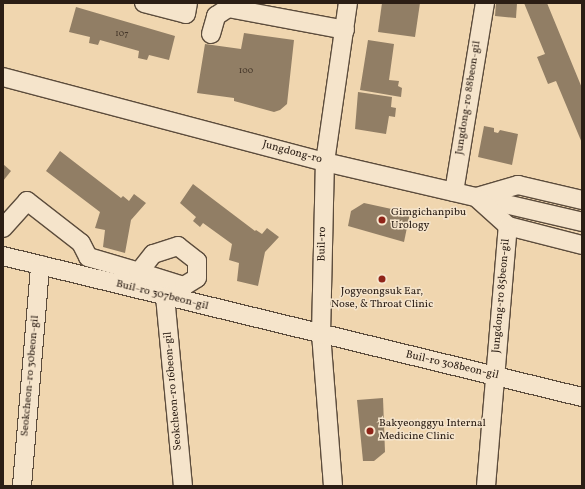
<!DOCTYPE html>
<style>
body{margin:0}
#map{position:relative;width:585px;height:489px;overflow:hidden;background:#f0d6af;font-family:Vollkorn,serif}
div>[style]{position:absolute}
.building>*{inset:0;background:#917e65}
.roads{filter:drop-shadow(1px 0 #5c4c3c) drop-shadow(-1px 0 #5c4c3c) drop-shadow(0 1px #5c4c3c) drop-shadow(0 -1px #5c4c3c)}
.minor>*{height:18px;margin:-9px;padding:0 9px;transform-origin:9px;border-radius:9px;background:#f5e4cb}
.dots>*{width:11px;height:11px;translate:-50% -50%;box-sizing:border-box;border:2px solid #f5e4cb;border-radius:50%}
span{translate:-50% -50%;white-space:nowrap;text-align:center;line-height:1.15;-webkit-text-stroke:3px #f5e4cb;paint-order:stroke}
.number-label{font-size:9px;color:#443629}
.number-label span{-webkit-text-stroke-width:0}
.street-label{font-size:11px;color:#2b1e15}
.poi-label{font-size:11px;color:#2b1e15}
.left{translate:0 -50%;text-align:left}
.frame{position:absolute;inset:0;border:4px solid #2b1e15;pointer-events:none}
</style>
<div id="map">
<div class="building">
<div style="clip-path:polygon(382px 3px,420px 3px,415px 37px,378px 32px)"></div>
<div style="clip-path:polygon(496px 3px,517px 3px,516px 18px,495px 16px)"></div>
<div style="clip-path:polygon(524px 3px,547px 3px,582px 88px,582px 143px,556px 81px,548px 84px,537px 57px,545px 54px)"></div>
<div style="clip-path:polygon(76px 7px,175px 36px,169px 60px,149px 55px,147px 60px,138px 58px,139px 51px,100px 40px,98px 45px,89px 43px,90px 37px,69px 32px)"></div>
<div style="clip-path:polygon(244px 33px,294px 40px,287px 104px,280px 110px,274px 112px,234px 101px,234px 98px,197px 93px,205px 44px,241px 49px)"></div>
<div style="clip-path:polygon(368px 40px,394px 44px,389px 80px,399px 81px,398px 86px,402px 88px,401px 97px,360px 90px)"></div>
<div style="clip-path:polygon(358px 92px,392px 97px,391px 107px,396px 108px,395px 117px,389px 116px,386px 134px,355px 129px)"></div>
<div style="clip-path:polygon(484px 126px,494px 128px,494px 132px,498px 133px,500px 130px,518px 134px,512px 165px,478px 157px)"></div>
<div style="clip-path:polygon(60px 151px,121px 198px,123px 196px,129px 201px,134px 194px,146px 203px,131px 220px,125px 253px,103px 247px,105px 230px,95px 228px,100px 212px,46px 171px)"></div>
<div style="clip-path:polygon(3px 164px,11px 171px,3px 181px)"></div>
<div style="clip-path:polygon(193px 184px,255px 231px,256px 230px,262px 234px,267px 228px,279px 237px,265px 252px,258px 286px,237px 281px,239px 263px,229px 260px,232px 244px,203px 223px,200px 227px,193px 221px,196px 217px,180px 203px)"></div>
<div style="clip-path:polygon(364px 203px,410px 213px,404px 242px,348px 226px,351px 211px)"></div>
<div style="clip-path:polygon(383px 398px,385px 452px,374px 461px,363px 461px,357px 400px)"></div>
</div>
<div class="roads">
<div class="minor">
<div style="left:144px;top:3px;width:43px;rotate:14.7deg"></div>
<div style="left:186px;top:14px;width:11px;rotate:-80deg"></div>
<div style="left:211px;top:34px;width:19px;rotate:-74deg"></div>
<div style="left:216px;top:16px;width:14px;rotate:-34deg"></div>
<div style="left:228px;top:8px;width:119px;rotate:10.6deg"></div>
<div style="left:3px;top:77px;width:333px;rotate:14.8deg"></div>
<div style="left:325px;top:162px;width:264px;rotate:13.1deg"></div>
<div style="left:454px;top:192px;width:192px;rotate:-80.7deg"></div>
<div style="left:477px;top:197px;width:43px;rotate:-16.3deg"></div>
<div style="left:518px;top:185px;width:66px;rotate:13.2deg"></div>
<div style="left:478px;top:199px;width:40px;rotate:42deg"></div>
<div style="left:508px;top:226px;width:76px;rotate:14.4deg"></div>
<div style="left:3px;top:228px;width:36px;rotate:-48deg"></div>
<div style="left:27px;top:201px;width:68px;rotate:37.9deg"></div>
<div style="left:81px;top:243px;width:16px;rotate:63deg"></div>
<div style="left:88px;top:257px;width:53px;rotate:16.4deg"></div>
<div style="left:139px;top:272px;width:47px;rotate:17.3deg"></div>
<div style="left:184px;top:286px;width:15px;rotate:-32deg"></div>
<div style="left:197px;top:278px;width:17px;rotate:-90deg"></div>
<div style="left:197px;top:261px;width:24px;rotate:-142deg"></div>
<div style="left:178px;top:246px;width:26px;rotate:162deg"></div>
<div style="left:153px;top:254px;width:23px;rotate:128deg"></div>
<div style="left:3px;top:256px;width:596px;rotate:13.69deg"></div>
<div style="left:165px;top:296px;width:191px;rotate:84.6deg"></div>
<div style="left:22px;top:486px;width:222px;rotate:-85.3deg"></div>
<div style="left:333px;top:486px;width:151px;rotate:-94.5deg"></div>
<div style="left:321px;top:335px;width:173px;rotate:-88.7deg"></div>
<div style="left:325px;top:162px;width:161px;rotate:-81.8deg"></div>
<div style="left:486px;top:486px;width:261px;rotate:-85.2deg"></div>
</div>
</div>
<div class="dots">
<div style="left:382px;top:220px;background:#8f2418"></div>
<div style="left:382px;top:279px;background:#8f2418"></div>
<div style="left:370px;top:431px;background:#8f2418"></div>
</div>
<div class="number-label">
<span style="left:122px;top:34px">107</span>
<span style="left:246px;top:71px">100</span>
</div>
<div class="street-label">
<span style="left:469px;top:98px;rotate:-81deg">Jungdong-ro 88beon-gil</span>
<span style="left:292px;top:153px;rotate:15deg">Jungdong-ro</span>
<span style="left:323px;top:244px;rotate:-89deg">Buil-ro</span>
<span style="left:162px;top:296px;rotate:14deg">Buil-ro 307beon-gil</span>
<span style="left:502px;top:296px;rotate:-85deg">Jungdong-ro 85beon-gil</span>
<span style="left:452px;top:366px;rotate:13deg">Buil-ro 308beon-gil</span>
<span style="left:31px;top:376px;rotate:-85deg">Seokcheon-ro 30beon-gil</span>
<span style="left:174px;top:391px;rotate:-95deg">Seokcheon-ro 16beon-gil</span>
</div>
<div class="poi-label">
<span class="left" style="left:391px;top:220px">Gimgichanpibu<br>Urology</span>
<span style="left:382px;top:299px">Jogyeongsuk Ear,<br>Nose, &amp; Throat Clinic</span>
<span class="left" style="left:379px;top:431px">Bakyeonggyu Internal<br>Medicine Clinic</span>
</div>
<div class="frame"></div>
</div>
